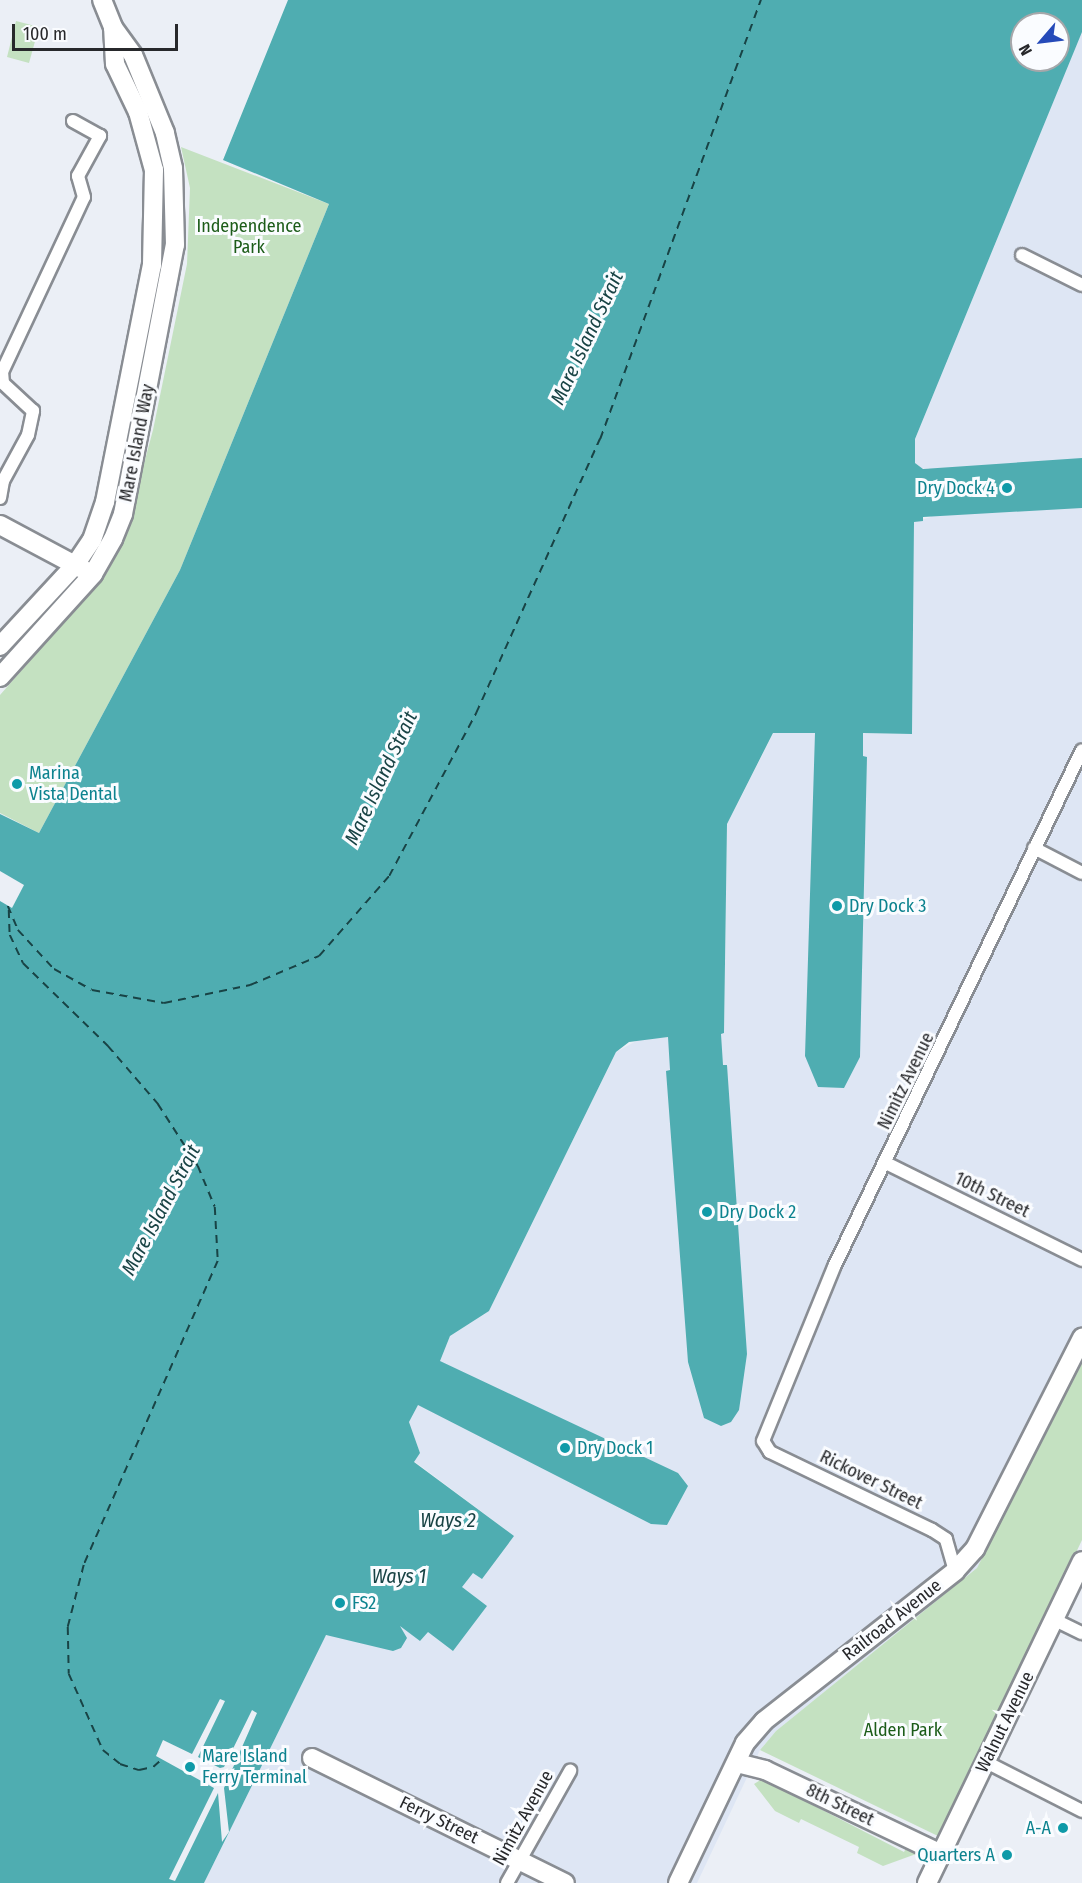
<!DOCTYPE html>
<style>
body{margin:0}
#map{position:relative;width:1082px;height:1883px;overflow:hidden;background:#ebeff6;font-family:"Fira Sans Condensed",sans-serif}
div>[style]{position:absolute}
.built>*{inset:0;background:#dee6f4}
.green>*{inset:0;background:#c4e1c1}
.water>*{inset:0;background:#4fadb1}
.pier>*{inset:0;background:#ebeff6}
.ferry>*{height:1.5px;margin-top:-0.75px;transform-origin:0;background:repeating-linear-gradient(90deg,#184345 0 8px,transparent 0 14px)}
.roads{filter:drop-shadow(2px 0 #898d93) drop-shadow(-2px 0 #898d93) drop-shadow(0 2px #898d93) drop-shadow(0 -2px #898d93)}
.street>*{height:12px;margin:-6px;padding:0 6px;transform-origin:6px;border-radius:6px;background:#fff}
.secondary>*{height:18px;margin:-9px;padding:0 9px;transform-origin:9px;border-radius:9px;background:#fff}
.dots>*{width:16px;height:16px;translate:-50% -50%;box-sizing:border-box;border:3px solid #fafcff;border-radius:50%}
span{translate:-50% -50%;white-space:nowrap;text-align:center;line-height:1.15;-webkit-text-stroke:6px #fafcff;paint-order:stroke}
.park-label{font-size:18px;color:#1c5c19}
.street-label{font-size:18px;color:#27282b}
.culture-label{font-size:18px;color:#0d838f}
.right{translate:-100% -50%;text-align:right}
.left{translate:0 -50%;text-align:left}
.water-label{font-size:20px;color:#184345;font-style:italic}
.north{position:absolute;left:1010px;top:12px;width:60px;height:60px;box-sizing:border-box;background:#fafcff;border:2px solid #a6a7aa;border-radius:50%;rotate:242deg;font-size:16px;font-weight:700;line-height:24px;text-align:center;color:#27282b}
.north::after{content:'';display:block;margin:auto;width:21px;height:27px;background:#254ab9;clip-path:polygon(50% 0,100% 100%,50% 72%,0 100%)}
.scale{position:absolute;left:12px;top:24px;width:166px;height:27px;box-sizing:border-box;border:3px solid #27282b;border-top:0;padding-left:8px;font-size:18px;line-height:21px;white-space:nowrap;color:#27282b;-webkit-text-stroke:4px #fafcff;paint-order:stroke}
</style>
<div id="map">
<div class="built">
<div style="clip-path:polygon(1082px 31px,1082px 1359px,977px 1568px,776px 1731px,760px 1750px,697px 1883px,204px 1883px,325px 1636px,395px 1623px,506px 1530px,414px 1461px,420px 1453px,409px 1422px,418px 1404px,422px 1406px,443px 1363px,439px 1361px,450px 1336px,489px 1311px,616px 1052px,640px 1039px,724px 1033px,727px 824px,774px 732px,815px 733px,815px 745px,863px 745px,863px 733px,912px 734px,914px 522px,931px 517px,929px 468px,920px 469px,915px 463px,915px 439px)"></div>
</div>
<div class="green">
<div style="clip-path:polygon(16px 21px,39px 27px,29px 63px,7px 57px)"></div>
<div style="clip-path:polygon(181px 147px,329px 204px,180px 570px,39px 833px,0 813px,0 695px,107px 573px,123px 542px,153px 430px,187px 264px,190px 188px)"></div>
<div style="clip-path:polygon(1082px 1363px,1082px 1540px,940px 1837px,760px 1750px,776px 1731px,977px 1568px)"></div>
<div style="clip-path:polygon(762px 1779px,904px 1852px,906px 1848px,916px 1854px,883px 1866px,857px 1853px,859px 1847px,801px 1819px,799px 1823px,775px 1811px,754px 1784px)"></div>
</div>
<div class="water">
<div style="clip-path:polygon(evenodd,288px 0,1082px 0,1082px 32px,915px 439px,915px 463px,923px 469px,1082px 458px,1082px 508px,923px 517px,923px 521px,914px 522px,912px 734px,863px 733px,863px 756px,867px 757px,860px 1057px,844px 1088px,818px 1087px,805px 1056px,815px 733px,773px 733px,727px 824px,724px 1033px,721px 1034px,723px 1065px,727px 1065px,747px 1354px,739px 1410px,731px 1422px,721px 1426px,704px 1418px,688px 1362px,666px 1071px,670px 1070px,668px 1037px,629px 1042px,616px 1052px,489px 1311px,450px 1336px,440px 1361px,678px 1473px,688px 1486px,667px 1525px,651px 1524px,418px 1405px,409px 1422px,420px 1453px,414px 1462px,514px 1536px,482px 1579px,473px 1573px,462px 1587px,487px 1606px,453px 1651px,428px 1632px,420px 1641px,400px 1626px,407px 1638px,401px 1648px,393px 1651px,326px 1635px,204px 1883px,0 1883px,0 814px,39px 833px,180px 570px,329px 204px,223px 160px,288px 0,1022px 24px,1058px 24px,1058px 60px,1022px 60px,1022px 24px)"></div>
</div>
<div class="pier">
<div style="clip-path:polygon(0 871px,24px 885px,12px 908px,0 901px)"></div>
<div style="clip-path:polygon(220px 1699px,225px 1701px,198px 1757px,220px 1768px,224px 1767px,252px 1710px,257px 1713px,224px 1788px,229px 1832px,222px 1842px,218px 1793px,175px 1881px,169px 1879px,214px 1788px,156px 1756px,163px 1740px,192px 1754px)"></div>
</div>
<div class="ferry">
<div style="left:8px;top:906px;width:26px;rotate:67deg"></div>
<div style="left:18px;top:930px;width:53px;rotate:47.3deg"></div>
<div style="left:54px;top:969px;width:43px;rotate:28.9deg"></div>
<div style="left:92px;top:990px;width:73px;rotate:10.2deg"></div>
<div style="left:164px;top:1003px;width:88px;rotate:-11.8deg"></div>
<div style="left:250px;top:985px;width:75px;rotate:-22.8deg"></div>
<div style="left:319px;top:956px;width:106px;rotate:-48.8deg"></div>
<div style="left:389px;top:876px;width:185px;rotate:-61.9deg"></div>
<div style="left:476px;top:713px;width:301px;rotate:-65.7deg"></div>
<div style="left:600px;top:439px;width:468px;rotate:-69.9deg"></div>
<div style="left:9px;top:910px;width:25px;rotate:88deg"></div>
<div style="left:10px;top:935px;width:31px;rotate:65deg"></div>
<div style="left:23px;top:963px;width:119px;rotate:44.3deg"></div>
<div style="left:108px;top:1046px;width:77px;rotate:49.2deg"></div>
<div style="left:158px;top:1104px;width:74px;rotate:57.2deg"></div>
<div style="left:198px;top:1166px;width:44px;rotate:67.5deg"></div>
<div style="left:215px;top:1207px;width:54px;rotate:86.8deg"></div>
<div style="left:218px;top:1261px;width:332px;rotate:113.8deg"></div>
<div style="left:84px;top:1565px;width:64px;rotate:104.5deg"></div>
<div style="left:68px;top:1627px;width:47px;rotate:88.8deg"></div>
<div style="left:69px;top:1674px;width:83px;rotate:65.9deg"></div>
<div style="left:103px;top:1750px;width:22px;rotate:39deg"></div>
<div style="left:120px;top:1764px;width:20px;rotate:18deg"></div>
<div style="left:139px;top:1770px;width:14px;rotate:-12deg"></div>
<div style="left:153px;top:1767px;width:12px;rotate:-42deg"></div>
</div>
<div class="roads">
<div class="street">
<div style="left:1022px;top:255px;width:67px;rotate:26.6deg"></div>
<div style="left:0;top:498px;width:17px;rotate:-80deg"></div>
<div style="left:3px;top:481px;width:52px;rotate:-61.5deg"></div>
<div style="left:28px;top:435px;width:25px;rotate:-78deg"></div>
<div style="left:33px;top:411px;width:41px;rotate:-137deg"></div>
<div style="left:3px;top:383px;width:11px;rotate:-95deg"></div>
<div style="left:2px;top:372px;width:193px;rotate:-64.9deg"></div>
<div style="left:84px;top:197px;width:22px;rotate:-106deg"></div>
<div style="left:78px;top:176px;width:46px;rotate:-61.2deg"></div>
<div style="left:100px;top:136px;width:31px;rotate:-151deg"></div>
<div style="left:1034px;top:848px;width:54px;rotate:27.5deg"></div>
<div style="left:886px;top:1163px;width:219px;rotate:26.3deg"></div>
<div style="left:955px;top:1571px;width:33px;rotate:-106deg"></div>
<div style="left:946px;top:1539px;width:17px;rotate:-147deg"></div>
<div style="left:932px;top:1530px;width:180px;rotate:-154.3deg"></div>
<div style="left:770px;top:1452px;width:13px;rotate:-122deg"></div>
<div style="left:763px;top:1441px;width:188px;rotate:-67.8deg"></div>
<div style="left:834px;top:1267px;width:573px;rotate:-64.37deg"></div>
<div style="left:1055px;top:1620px;width:30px;rotate:26deg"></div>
<div style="left:986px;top:1762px;width:108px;rotate:27deg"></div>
<div style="left:507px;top:1883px;width:129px;rotate:-60.6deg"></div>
</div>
<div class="secondary">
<div style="left:0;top:525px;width:98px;rotate:28.1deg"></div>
<div style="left:0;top:646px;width:110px;rotate:-47.2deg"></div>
<div style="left:75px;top:565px;width:30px;rotate:-56deg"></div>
<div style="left:92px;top:540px;width:40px;rotate:-71.1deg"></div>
<div style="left:105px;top:502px;width:242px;rotate:-78.8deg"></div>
<div style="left:152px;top:265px;width:95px;rotate:-88.8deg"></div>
<div style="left:154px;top:170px;width:60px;rotate:-105.4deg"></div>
<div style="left:138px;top:112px;width:53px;rotate:-115.6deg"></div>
<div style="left:115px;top:64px;width:36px;rotate:-93deg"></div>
<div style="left:0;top:677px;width:139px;rotate:-47.9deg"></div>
<div style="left:93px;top:574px;width:40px;rotate:-60.3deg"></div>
<div style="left:113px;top:539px;width:27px;rotate:-68deg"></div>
<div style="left:123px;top:514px;width:274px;rotate:-79.1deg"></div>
<div style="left:175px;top:245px;width:77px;rotate:-91.5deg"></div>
<div style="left:173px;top:168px;width:36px;rotate:-103deg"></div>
<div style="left:165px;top:133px;width:84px;rotate:-112.3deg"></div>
<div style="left:133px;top:55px;width:34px;rotate:-126deg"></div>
<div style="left:113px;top:27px;width:29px;rotate:-112deg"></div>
<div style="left:312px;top:1758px;width:282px;rotate:26.3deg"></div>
<div style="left:737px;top:1763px;width:29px;rotate:14deg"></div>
<div style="left:765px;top:1770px;width:195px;rotate:25.5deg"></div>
<div style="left:678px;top:1883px;width:155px;rotate:-64.4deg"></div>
<div style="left:745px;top:1743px;width:29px;rotate:-49deg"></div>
<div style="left:764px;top:1721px;width:243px;rotate:-38.1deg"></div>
<div style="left:955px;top:1571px;width:30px;rotate:-48deg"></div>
<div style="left:975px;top:1549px;width:237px;rotate:-63.1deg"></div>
<div style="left:927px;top:1883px;width:357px;rotate:-64.3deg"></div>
</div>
</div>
<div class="dots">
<div style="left:1007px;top:488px;background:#0f9aa8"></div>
<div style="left:17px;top:784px;background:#0f9aa8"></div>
<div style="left:837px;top:906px;background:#0f9aa8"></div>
<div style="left:707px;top:1212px;background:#0f9aa8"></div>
<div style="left:565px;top:1448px;background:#0f9aa8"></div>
<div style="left:340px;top:1603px;background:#0f9aa8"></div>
<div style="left:190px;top:1767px;background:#0f9aa8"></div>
<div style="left:1063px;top:1828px;background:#0f9aa8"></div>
<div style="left:1007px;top:1855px;background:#0f9aa8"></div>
</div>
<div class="park-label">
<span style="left:249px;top:237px">Independence<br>Park</span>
<span style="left:903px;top:1730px">Alden Park</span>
</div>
<div class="street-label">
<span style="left:137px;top:443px;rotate:-79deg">Mare Island Way</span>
<span style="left:906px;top:1081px;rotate:-64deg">Nimitz Avenue</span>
<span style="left:992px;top:1195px;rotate:26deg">10th Street</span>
<span style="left:871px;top:1480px;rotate:26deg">Rickover Street</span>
<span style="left:892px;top:1620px;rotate:-38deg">Railroad Avenue</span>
<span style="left:1005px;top:1722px;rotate:-64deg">Walnut Avenue</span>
<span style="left:840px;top:1805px;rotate:26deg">8th Street</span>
<span style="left:523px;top:1818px;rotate:-61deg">Nimitz Avenue</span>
<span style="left:439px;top:1820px;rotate:26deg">Ferry Street</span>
</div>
<div class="culture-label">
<span class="right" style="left:995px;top:488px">Dry Dock 4</span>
<span class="left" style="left:29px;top:784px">Marina<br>Vista Dental</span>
<span class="left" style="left:849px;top:906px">Dry Dock 3</span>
<span class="left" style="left:719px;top:1212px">Dry Dock 2</span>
<span class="left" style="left:577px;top:1448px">Dry Dock 1</span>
<span class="left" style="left:352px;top:1603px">FS2</span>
<span class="left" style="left:202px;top:1767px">Mare Island<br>Ferry Terminal</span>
<span class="right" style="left:1051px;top:1828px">A-A</span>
<span class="right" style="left:995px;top:1855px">Quarters A</span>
</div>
<div class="water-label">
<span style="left:587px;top:338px;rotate:-65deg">Mare Island Strait</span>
<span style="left:381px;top:778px;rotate:-65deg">Mare Island Strait</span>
<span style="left:161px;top:1210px;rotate:-62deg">Mare Island Strait</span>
<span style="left:448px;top:1520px">Ways 2</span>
<span style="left:399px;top:1576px">Ways 1</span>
</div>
<div class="north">N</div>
<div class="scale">100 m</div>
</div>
